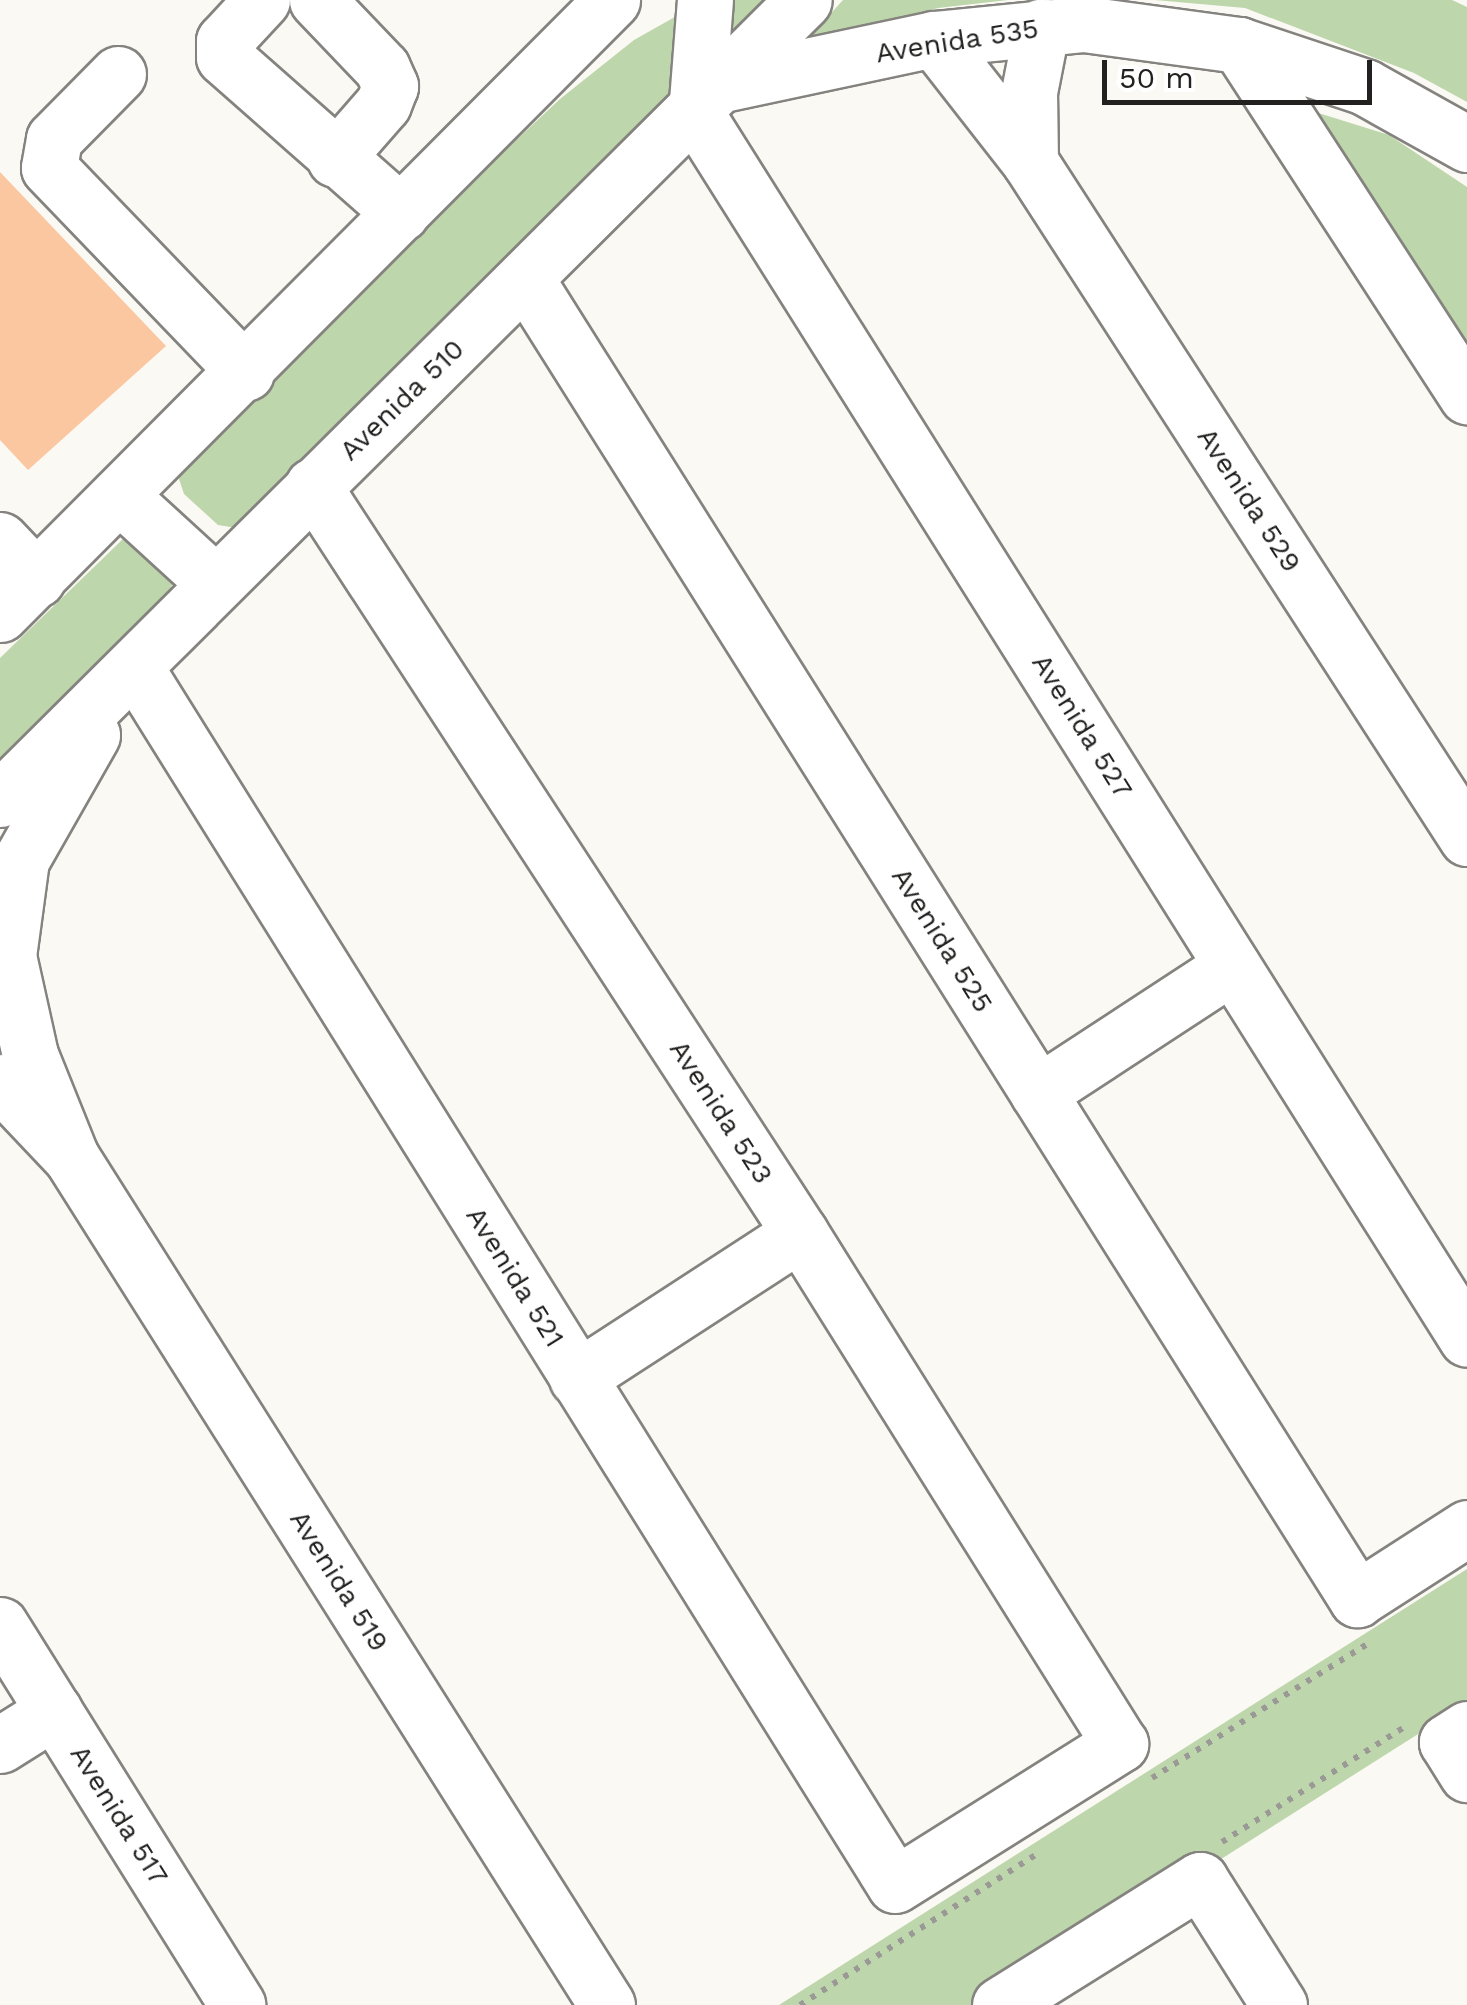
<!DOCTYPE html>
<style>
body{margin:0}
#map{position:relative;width:1467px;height:2005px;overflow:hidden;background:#fbf9f4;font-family:"Work Sans",sans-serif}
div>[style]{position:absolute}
.green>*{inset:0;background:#bdd6ab}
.building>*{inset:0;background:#fac7a0}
.path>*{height:6px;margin-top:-3px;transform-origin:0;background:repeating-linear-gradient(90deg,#9a9996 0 5px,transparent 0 13px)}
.roads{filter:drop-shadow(2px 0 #85837f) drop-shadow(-2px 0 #85837f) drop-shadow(0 2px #85837f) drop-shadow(0 -2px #85837f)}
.minor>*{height:55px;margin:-27.5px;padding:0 27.5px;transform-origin:27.5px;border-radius:27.5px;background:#fff}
.major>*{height:55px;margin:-27.5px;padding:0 27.5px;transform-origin:27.5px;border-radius:27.5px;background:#fff}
span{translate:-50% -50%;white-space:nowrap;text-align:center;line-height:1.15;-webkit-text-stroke:10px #fff;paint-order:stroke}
.street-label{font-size:28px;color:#222120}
.scale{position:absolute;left:1102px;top:60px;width:270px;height:45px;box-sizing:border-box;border:5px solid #222120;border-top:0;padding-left:12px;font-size:30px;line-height:35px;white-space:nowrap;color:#222120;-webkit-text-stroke:8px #fff;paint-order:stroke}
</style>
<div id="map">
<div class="green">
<div style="clip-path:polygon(705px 0,773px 0,243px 529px,218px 525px,184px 494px,175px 467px,188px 448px,560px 99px,634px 40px)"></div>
<div style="clip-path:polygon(843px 0,1008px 0,938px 8px,802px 45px)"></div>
<div style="clip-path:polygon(1155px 0,1452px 0,1467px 7px,1467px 102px,1414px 73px,1245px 8px)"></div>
<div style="clip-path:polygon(1296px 106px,1389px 135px,1467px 187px,1467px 353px)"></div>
<div style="clip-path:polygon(124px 538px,145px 539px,167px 554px,172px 584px,167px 607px,0 774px,0 658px)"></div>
<div style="clip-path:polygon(1467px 1569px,1467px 1703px,991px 2005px,779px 2005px)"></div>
</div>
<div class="building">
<div style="clip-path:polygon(0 172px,166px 346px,28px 470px,0 440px)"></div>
</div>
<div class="path">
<div style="left:1152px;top:1778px;width:252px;rotate:-31.9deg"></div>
<div style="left:1222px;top:1842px;width:218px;rotate:-32.2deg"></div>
<div style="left:800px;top:2005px;width:281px;rotate:-32.5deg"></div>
</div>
<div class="roads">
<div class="minor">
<div style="left:262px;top:0;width:56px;rotate:132.8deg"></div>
<div style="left:224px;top:41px;width:16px;rotate:90deg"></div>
<div style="left:224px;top:57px;width:236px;rotate:41.4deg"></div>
<div style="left:317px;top:0;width:94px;rotate:46.3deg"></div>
<div style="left:382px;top:68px;width:20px;rotate:66deg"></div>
<div style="left:390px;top:86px;width:19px;rotate:111deg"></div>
<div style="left:383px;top:104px;width:73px;rotate:131.1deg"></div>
<div style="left:934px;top:39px;width:156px;rotate:52deg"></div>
<div style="left:1030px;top:162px;width:805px;rotate:57.12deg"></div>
<div style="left:1239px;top:45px;width:419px;rotate:57deg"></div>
<div style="left:118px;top:74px;width:91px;rotate:134.6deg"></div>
<div style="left:54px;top:139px;width:29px;rotate:100deg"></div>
<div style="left:49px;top:168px;width:284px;rotate:46.1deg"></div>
<div style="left:727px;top:83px;width:212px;rotate:-12deg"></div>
<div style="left:934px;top:39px;width:151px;rotate:-5.7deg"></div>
<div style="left:1084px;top:24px;width:156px;rotate:7.7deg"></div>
<div style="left:1239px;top:45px;width:133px;rotate:18.4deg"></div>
<div style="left:1365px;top:87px;width:117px;rotate:29.2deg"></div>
<div style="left:696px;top:114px;width:1447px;rotate:57.81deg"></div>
<div style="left:1030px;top:162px;width:70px;rotate:-90.8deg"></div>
<div style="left:1029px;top:92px;width:67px;rotate:-78.9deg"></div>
<div style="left:527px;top:281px;width:1558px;rotate:57.8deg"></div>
<div style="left:1357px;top:1599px;width:131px;rotate:-32.8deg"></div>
<div style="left:0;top:540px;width:54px;rotate:46.5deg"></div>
<div style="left:136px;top:669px;width:1433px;rotate:58.03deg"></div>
<div style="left:895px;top:1885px;width:266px;rotate:-32.1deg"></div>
<div style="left:1120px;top:1744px;width:603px;rotate:-122.06deg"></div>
<div style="left:800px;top:1233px;width:892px;rotate:-123.1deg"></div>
<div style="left:0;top:1082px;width:103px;rotate:46.6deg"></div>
<div style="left:71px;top:1157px;width:1003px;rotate:57.7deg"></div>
<div style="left:1038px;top:1093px;width:232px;rotate:-33.2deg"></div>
<div style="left:577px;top:1378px;width:266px;rotate:-33deg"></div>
<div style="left:0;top:1625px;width:448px;rotate:58deg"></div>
<div style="left:1467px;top:1729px;width:24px;rotate:147deg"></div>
<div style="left:1447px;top:1742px;width:38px;rotate:58deg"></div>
<div style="left:0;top:1745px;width:64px;rotate:-32.2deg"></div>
<div style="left:1000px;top:2005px;width:236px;rotate:-32deg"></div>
<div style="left:1200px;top:1880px;width:148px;rotate:57.7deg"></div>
</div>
<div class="major">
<div style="left:696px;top:114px;width:114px;rotate:-85.5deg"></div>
<div style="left:119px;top:495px;width:130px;rotate:42.5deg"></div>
<div style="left:0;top:614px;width:867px;rotate:-45.09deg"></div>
<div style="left:0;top:799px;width:1133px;rotate:-44.82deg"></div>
<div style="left:71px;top:1157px;width:110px;rotate:-111.9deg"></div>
<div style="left:30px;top:1055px;width:101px;rotate:-102.5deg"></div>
<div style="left:8px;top:956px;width:97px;rotate:-82.3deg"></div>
<div style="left:21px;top:860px;width:144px;rotate:-60.4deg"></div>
</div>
</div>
<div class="street-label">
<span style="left:957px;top:41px;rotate:-9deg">Avenida 535</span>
<span style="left:402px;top:400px;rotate:-44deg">Avenida 510</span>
<span style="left:1249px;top:500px;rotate:57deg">Avenida 529</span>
<span style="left:1082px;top:726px;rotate:58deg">Avenida 527</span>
<span style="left:942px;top:940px;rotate:58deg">Avenida 525</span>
<span style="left:721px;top:1112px;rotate:57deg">Avenida 523</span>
<span style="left:515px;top:1277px;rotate:58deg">Avenida 521</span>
<span style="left:339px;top:1581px;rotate:58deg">Avenida 519</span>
<span style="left:119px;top:1815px;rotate:58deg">Avenida 517</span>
</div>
<div class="scale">50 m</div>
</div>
